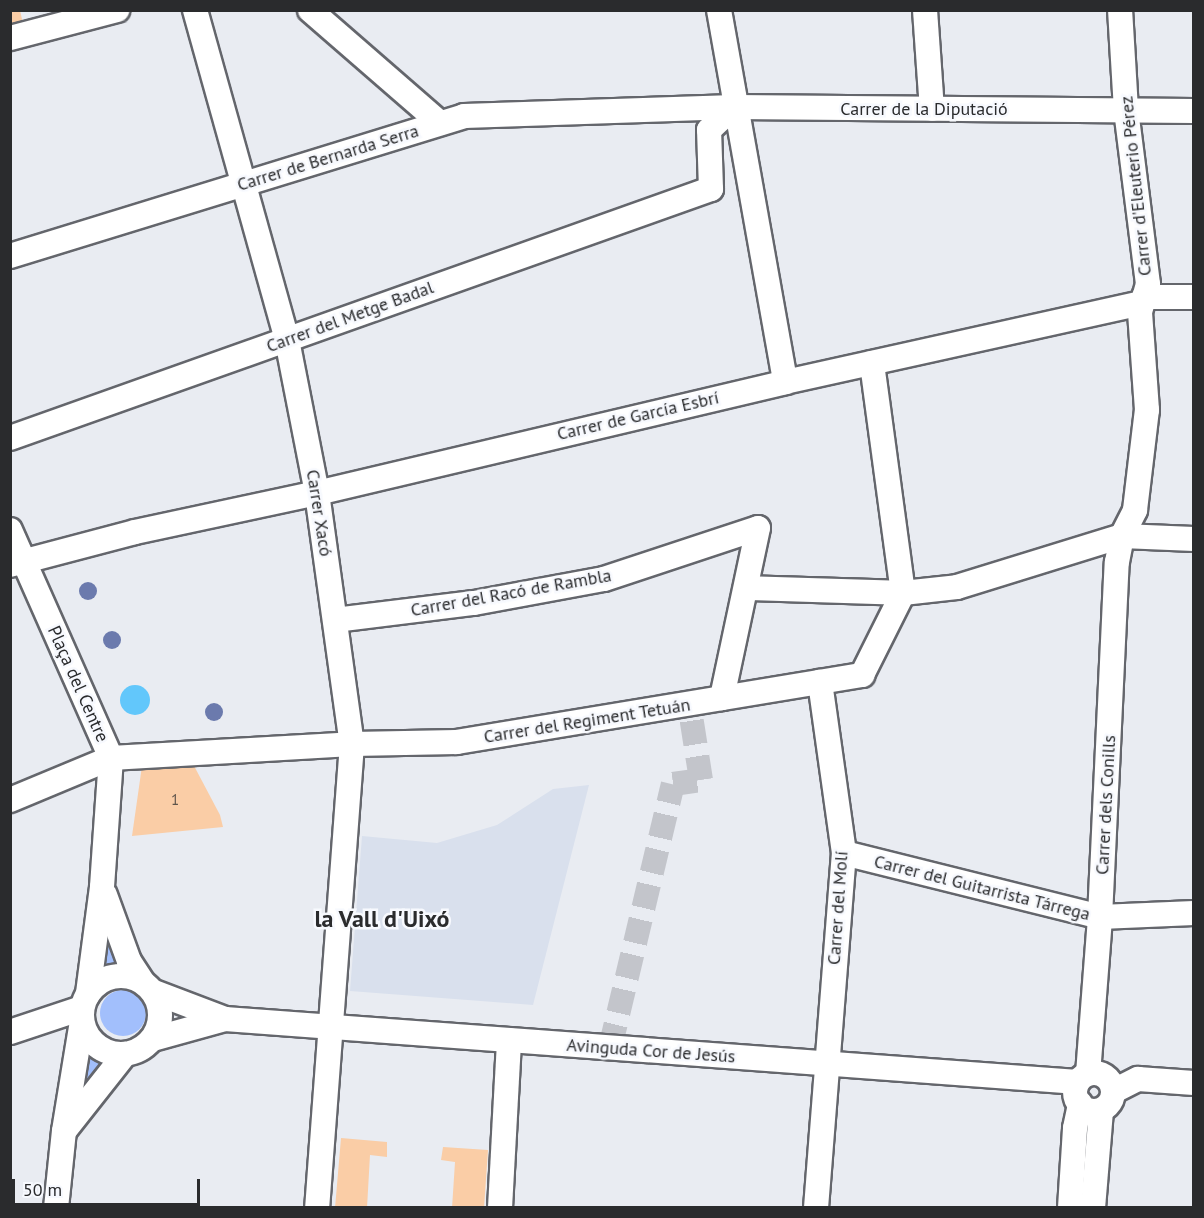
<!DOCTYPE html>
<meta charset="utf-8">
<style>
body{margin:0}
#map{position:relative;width:1204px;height:1218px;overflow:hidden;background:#e9ecf2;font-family:"PT Sans",sans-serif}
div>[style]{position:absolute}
.built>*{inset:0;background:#d9e0ed}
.green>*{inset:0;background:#a2bffc}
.round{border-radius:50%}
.water>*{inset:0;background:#62c7fb}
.building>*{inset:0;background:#facda6}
.minor-tunnel>*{height:24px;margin-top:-12px;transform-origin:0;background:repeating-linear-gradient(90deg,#c3c5cb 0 24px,transparent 0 36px)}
.roads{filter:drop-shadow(2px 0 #64666c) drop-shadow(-2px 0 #64666c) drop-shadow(0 2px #64666c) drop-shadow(0 -2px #64666c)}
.minor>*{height:24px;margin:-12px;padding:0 12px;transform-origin:12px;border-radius:12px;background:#fff}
.minor>.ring{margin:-12px;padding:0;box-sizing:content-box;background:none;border:24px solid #fff;border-radius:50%}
.trees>*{width:18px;height:18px;margin:-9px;border-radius:50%;background:#6b7aad}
span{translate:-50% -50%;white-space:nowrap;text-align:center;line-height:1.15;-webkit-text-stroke:5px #f7f9fe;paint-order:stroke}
.number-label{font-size:15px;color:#5e544b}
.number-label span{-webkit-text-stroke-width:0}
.street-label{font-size:18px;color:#2a2b2d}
.district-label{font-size:24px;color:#2a2b2d;font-weight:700}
.frame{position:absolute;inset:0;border:12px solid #2a2b2d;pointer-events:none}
.scale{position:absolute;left:12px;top:1179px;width:188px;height:27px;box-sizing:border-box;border:3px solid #2a2b2d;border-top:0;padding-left:8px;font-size:18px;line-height:21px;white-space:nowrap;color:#2a2b2d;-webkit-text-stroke:4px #f7f9fe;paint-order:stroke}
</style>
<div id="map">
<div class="built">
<div style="clip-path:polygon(589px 785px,533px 1005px,350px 991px,362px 836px,437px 843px,497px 825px,553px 789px)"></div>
</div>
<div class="green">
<div style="clip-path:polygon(101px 912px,121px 962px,101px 966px)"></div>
<div class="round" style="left:100px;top:990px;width:46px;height:46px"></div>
<div style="clip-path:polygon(83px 1044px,98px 1057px,111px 1061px,72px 1117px)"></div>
</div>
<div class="water">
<div class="round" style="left:120px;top:685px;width:30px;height:30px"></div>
</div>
<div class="building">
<div style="clip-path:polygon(10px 10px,20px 10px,23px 24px,10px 27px)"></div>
<div style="clip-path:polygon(192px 762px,220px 815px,223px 827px,132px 836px,142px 766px)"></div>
<div style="clip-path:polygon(341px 1138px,387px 1142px,387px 1157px,370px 1155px,367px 1208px,335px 1208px)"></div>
<div style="clip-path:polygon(443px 1147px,488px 1150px,484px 1208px,452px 1208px,455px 1162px,441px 1160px)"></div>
</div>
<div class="minor-tunnel">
<div style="left:610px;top:1048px;width:271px;rotate:-76.6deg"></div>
<div style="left:673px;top:784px;width:28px;rotate:-8deg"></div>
<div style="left:701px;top:780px;width:78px;rotate:-98.9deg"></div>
</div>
<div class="roads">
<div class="minor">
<div style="left:195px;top:10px;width:343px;rotate:74.4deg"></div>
<div style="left:287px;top:340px;width:156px;rotate:78.9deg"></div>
<div style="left:317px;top:493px;width:253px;rotate:82.1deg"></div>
<div style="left:352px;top:744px;width:465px;rotate:94.3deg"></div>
<div style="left:310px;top:10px;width:172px;rotate:41deg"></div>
<div style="left:719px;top:10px;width:378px;rotate:79.9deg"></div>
<div style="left:925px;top:10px;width:99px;rotate:86deg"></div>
<div style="left:10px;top:38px;width:111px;rotate:-14.7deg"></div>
<div style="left:10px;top:256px;width:475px;rotate:-17.1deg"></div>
<div style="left:464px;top:116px;width:270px;rotate:-1.9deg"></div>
<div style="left:734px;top:107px;width:460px;rotate:0.5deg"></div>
<div style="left:1144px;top:297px;width:50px"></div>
<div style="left:10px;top:438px;width:744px;rotate:-19.56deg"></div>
<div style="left:711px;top:189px;width:59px;rotate:-91.9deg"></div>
<div style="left:709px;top:130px;width:34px;rotate:-43deg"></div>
<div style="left:10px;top:530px;width:249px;rotate:66.1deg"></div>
<div style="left:111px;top:758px;width:129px;rotate:94deg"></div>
<div style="left:102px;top:887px;width:108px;rotate:97.5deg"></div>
<div style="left:10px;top:565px;width:129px;rotate:-14.8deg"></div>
<div style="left:135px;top:532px;width:186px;rotate:-12.1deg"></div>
<div style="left:317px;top:493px;width:481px;rotate:-13.3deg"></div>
<div style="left:785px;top:382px;width:366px;rotate:-12.5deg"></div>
<div style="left:746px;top:588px;width:157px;rotate:1.8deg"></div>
<div style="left:903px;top:593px;width:232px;rotate:-97.7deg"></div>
<div style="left:335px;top:620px;width:140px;rotate:-7deg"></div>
<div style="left:474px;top:603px;width:132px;rotate:-10.5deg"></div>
<div style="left:604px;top:579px;width:162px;rotate:-18.3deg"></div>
<div style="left:758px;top:528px;width:174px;rotate:102deg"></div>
<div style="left:10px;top:800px;width:109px;rotate:-22.6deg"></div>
<div style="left:111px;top:758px;width:241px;rotate:-3.3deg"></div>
<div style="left:352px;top:744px;width:105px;rotate:-1.1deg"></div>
<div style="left:457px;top:742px;width:411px;rotate:-9.4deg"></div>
<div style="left:862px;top:675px;width:92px;rotate:-63.4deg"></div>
<div style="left:903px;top:593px;width:54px;rotate:-6.3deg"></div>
<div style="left:957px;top:587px;width:173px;rotate:-17.2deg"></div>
<div style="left:1122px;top:536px;width:72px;rotate:2.4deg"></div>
<div style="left:844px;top:853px;width:264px;rotate:14deg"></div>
<div style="left:1100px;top:917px;width:94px;rotate:-2.4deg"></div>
<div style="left:105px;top:895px;width:70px;rotate:70deg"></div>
<div style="left:129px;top:961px;width:24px;rotate:57deg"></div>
<div class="ring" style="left:82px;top:976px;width:54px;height:54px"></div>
<div style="left:154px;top:992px;width:76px;rotate:20.8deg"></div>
<div style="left:225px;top:1019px;width:855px;rotate:4.22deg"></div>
<div style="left:10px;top:1032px;width:76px;rotate:-18.4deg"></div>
<div style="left:153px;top:1039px;width:75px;rotate:-15.5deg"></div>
<div class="ring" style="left:1075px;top:1073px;width:14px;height:14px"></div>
<div style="left:1088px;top:1074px;width:157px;rotate:-85.6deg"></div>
<div style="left:1100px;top:917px;width:355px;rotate:-87.3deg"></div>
<div style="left:1117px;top:562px;width:26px;rotate:-79deg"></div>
<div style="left:1122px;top:536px;width:29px;rotate:-63deg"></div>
<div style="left:1135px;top:510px;width:101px;rotate:-83.2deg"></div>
<div style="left:1147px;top:410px;width:98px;rotate:-94.1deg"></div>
<div style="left:1140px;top:312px;width:29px;rotate:-74deg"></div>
<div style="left:1148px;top:284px;width:175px;rotate:-97.2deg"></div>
<div style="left:1126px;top:110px;width:100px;rotate:-93.4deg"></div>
<div style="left:1114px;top:1091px;width:27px;rotate:-27deg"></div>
<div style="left:1138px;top:1079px;width:56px;rotate:4.1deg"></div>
<div style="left:65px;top:1130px;width:97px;rotate:-51.7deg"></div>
<div style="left:56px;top:1208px;width:77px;rotate:-84.1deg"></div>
<div style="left:64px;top:1131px;width:111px;rotate:-80.7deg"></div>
<div style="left:500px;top:1208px;width:168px;rotate:-86.9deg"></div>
<div style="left:816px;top:1208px;width:356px;rotate:-85.5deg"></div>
<div style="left:844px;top:853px;width:173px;rotate:-98deg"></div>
<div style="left:1070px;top:1208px;width:80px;rotate:-86.4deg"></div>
<div style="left:1075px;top:1128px;width:25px;rotate:-78deg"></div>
<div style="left:1093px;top:1208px;width:98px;rotate:-85.3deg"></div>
</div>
</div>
<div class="trees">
<div style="left:88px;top:591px"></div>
<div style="left:112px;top:640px"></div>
<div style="left:214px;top:712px"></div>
</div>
<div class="number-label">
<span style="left:175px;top:800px">1</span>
</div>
<div class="street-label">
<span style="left:924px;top:109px">Carrer de la Diputació</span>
<span style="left:328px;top:158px;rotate:-17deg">Carrer de Bernarda Serra</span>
<span style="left:1136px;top:186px;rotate:-96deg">Carrer d'Eleuterio Pérez</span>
<span style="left:350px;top:317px;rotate:-20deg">Carrer del Metge Badal</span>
<span style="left:638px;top:416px;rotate:-13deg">Carrer de García Esbrí</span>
<span style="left:319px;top:513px;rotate:81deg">Carrer Xacó</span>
<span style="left:511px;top:593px;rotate:-10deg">Carrer del Racó de Rambla</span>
<span style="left:78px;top:684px;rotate:66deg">Plaça del Centre</span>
<span style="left:587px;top:721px;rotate:-9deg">Carrer del Regiment Tetuán</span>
<span style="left:1106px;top:805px;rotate:-87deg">Carrer dels Conills</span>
<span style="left:982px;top:888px;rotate:14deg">Carrer del Guitarrista Tárrega</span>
<span style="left:838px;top:908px;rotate:-86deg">Carrer del Molí</span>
<span style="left:651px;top:1051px;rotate:4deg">Avinguda Cor de Jesús</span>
</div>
<div class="district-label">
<span style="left:382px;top:919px">la Vall d'Uixó</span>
</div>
<div class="frame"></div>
<div class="scale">50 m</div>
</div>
